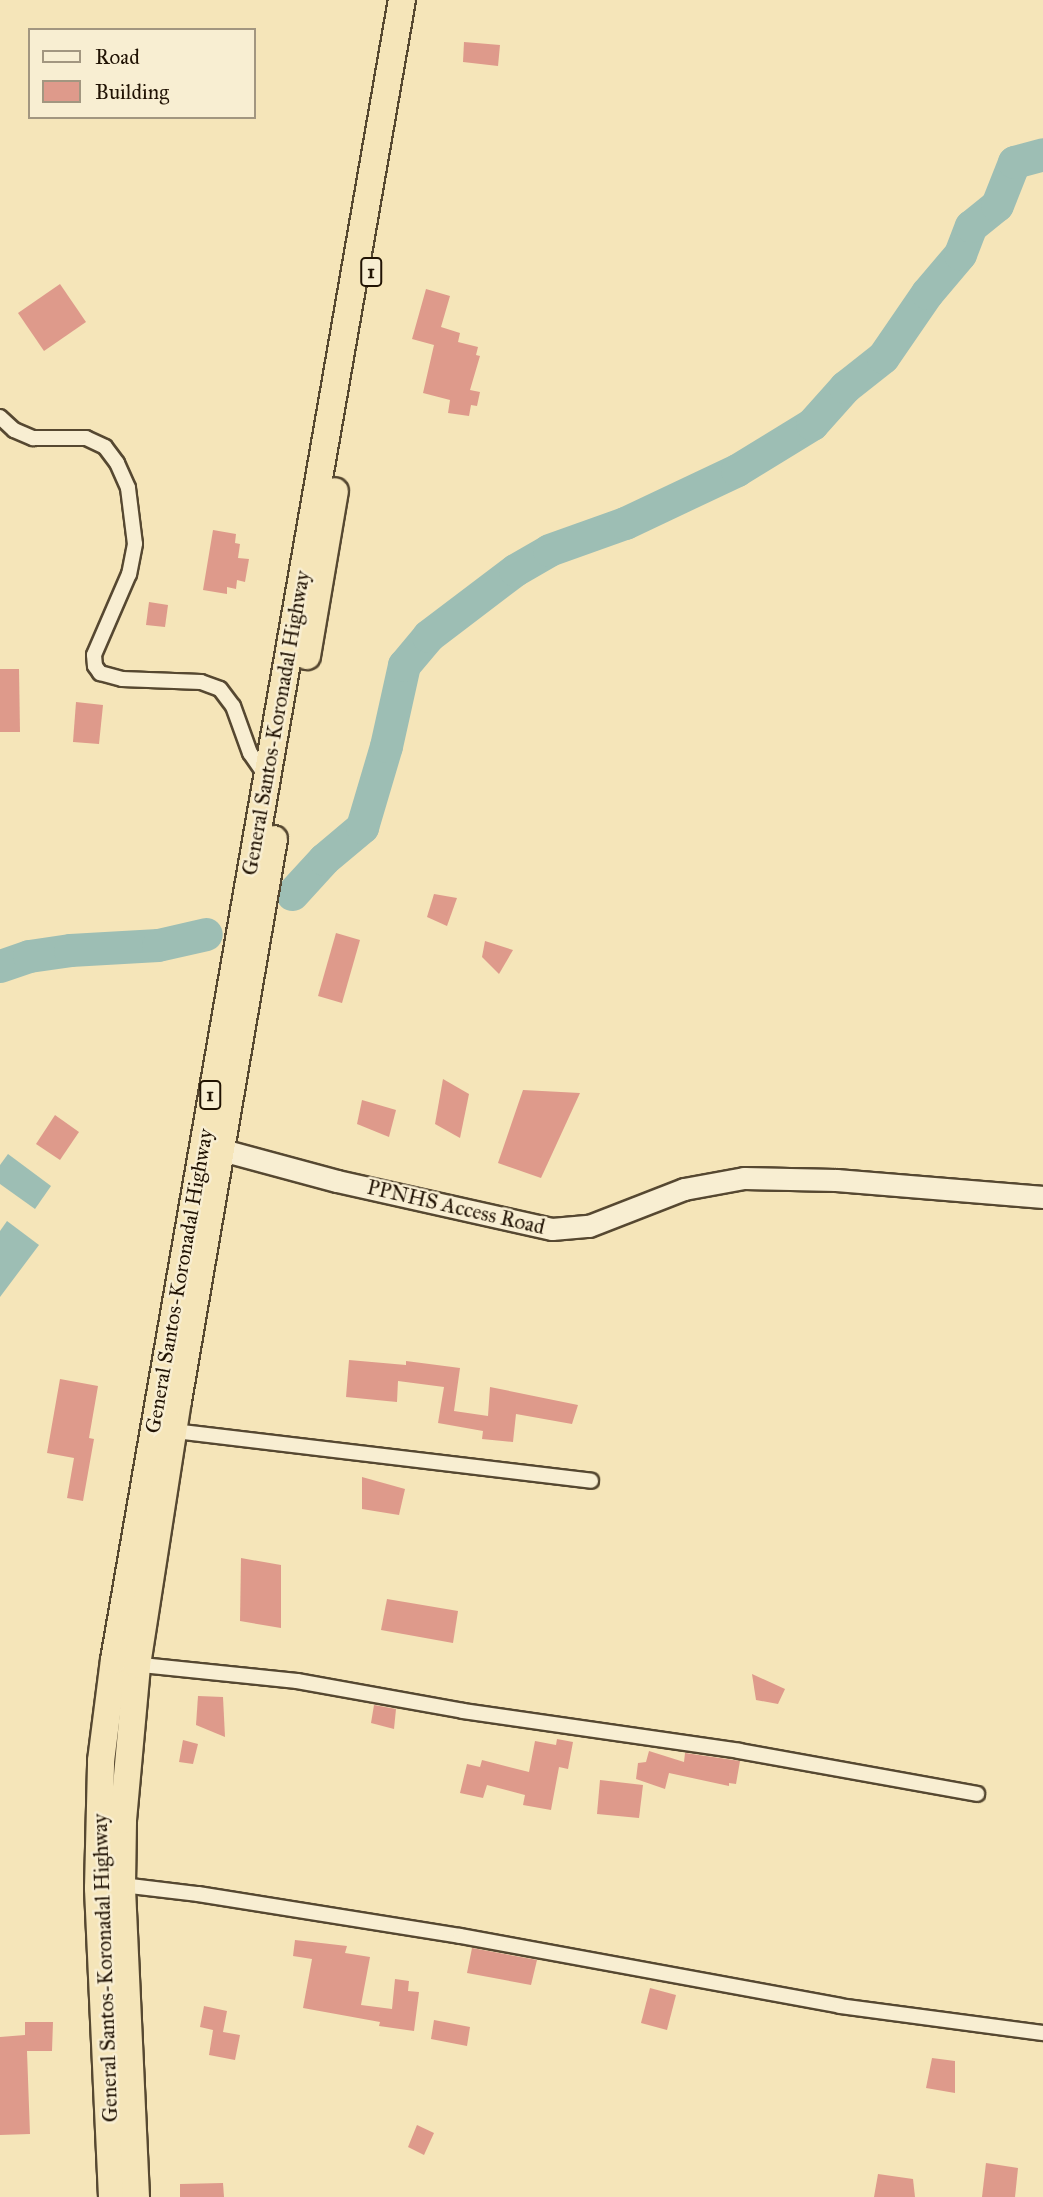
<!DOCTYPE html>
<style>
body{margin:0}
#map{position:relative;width:1043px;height:2197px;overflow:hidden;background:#f5e5b9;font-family:"IM FELL Great Primer",serif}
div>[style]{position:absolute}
.water>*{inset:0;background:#9dbeb4}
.river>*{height:33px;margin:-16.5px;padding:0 16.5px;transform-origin:16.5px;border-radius:16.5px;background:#9dbeb4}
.building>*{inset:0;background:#de9a8b}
.roads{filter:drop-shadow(2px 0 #564831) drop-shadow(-2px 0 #564831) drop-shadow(0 2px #564831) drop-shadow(0 -2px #564831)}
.street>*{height:14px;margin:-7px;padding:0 7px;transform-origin:7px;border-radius:7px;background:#f8eed2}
.secondary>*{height:21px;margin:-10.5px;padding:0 10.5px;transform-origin:10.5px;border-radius:10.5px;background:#f8eed2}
.highway>*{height:26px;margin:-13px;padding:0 13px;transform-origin:13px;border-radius:13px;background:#f5e5b9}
span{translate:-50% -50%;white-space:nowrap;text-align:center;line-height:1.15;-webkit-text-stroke:5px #f8eed2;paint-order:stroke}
.shield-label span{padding:2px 5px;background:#f8eed2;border:2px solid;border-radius:5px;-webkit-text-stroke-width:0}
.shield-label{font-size:19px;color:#211304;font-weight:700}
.street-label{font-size:21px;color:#211304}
.legend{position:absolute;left:28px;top:28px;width:228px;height:91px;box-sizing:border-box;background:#f8eed2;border:2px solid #a29680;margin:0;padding:9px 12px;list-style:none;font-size:21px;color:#211304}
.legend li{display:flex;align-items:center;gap:14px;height:35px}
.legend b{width:35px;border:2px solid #a29680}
</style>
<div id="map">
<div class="water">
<div style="clip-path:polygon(8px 1154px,51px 1186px,35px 1209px,0 1184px,0 1165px)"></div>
<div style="clip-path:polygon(7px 1221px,39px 1245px,0 1297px,0 1231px)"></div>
</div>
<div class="river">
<div style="left:292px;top:894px;width:47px;rotate:-47.6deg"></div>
<div style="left:324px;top:859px;width:50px;rotate:-40.1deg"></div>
<div style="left:362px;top:827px;width:84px;rotate:-73.5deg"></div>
<div style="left:386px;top:746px;width:83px;rotate:-77.5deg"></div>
<div style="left:404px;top:665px;width:38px;rotate:-50deg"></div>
<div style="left:428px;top:636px;width:109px;rotate:-37.2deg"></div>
<div style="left:515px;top:570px;width:39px;rotate:-30deg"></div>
<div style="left:549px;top:550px;width:81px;rotate:-19.6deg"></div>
<div style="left:625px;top:523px;width:124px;rotate:-25.3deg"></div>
<div style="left:737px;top:470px;width:88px;rotate:-31.5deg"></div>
<div style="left:812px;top:424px;width:50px;rotate:-48.3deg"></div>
<div style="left:845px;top:387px;width:48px;rotate:-38.3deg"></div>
<div style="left:883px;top:357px;width:78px;rotate:-55.5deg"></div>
<div style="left:927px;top:293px;width:51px;rotate:-49.8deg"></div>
<div style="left:960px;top:254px;width:30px;rotate:-69deg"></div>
<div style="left:971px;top:226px;width:33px;rotate:-39deg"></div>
<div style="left:997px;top:205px;width:46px;rotate:-68.4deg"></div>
<div style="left:1014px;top:162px;width:30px;rotate:-15deg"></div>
<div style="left:0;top:966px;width:31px;rotate:-19deg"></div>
<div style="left:29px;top:956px;width:41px;rotate:-8.3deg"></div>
<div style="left:70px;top:950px;width:88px;rotate:-3.3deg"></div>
<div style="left:158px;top:945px;width:49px;rotate:-12.9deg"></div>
</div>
<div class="building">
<div style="clip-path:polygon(464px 42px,500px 45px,498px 66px,463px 62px)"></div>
<div style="clip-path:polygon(60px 284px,86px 322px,44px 351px,18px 313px)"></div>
<div style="clip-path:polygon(426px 289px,450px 296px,441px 327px,460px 333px,458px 342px,478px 347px,476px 355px,480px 356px,470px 390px,480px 392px,477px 406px,471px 405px,469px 416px,448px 413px,450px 400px,423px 393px,434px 345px,412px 339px)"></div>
<div style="clip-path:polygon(213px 530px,236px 534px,235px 543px,240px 544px,238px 558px,249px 559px,245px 582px,237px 580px,236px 589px,227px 587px,227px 594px,203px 590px)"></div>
<div style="clip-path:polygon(149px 602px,168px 605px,165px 627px,146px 625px)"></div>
<div style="clip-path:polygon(0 669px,19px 669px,20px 732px,0 732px)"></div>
<div style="clip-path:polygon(76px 702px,103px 705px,99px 744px,73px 742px)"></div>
<div style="clip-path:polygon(434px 894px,457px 898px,447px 926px,427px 917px)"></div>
<div style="clip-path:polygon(336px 933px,360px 940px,342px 1003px,318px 996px)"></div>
<div style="clip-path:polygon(485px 941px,513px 950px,499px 974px,482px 957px)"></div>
<div style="clip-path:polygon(443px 1079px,469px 1094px,460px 1138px,435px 1124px)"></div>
<div style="clip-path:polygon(523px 1090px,580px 1093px,541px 1178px,498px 1163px)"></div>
<div style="clip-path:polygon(362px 1100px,396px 1110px,389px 1137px,357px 1124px)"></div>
<div style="clip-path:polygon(55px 1115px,79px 1132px,60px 1160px,36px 1144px)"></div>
<div style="clip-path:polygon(349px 1360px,406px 1365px,406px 1361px,460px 1368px,454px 1411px,488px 1416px,490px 1387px,578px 1405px,572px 1424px,516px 1414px,513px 1442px,482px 1439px,483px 1431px,438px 1423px,444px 1387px,398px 1381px,397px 1402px,346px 1397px)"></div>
<div style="clip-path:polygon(60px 1379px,98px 1386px,89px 1438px,94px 1439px,83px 1501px,67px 1498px,74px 1458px,47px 1453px)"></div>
<div style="clip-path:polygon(362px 1477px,405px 1489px,399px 1515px,362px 1509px)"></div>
<div style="clip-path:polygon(241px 1558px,281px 1565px,281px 1628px,240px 1621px)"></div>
<div style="clip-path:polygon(387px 1599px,458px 1611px,453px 1643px,381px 1630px)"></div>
<div style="clip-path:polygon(752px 1674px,785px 1689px,778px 1704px,756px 1700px)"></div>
<div style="clip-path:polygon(198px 1696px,223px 1697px,225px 1737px,196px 1725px)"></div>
<div style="clip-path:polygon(374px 1705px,396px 1709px,394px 1729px,371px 1723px)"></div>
<div style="clip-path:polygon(557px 1739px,573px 1742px,568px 1769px,559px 1767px,551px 1810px,523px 1805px,525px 1795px,487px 1785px,483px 1798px,460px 1793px,467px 1764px,480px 1767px,482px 1760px,529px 1772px,535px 1741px,556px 1745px)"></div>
<div style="clip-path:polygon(183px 1740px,198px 1744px,193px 1764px,179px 1762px)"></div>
<div style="clip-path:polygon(649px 1751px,684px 1762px,685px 1753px,740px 1761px,736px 1784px,729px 1783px,729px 1786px,669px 1773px,665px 1789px,636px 1779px,638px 1763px,646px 1762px)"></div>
<div style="clip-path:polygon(600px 1780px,643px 1785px,639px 1818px,597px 1814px)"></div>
<div style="clip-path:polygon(295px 1940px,347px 1946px,345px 1953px,370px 1957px,361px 2005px,392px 2009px,395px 1979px,409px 1981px,408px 1991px,419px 1992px,414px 2031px,379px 2026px,380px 2022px,303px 2008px,312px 1959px,293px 1956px)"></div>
<div style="clip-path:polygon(472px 1948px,537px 1960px,531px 1985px,467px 1973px)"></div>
<div style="clip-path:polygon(650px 1988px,676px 1995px,667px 2030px,641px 2023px)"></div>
<div style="clip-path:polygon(204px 2006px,227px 2011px,223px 2032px,240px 2035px,235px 2060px,209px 2055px,213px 2030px,200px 2027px)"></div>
<div style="clip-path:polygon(434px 2020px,470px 2027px,467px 2046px,431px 2039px)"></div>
<div style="clip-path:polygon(25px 2022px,53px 2022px,52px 2051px,27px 2051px,30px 2134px,0 2135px,0 2037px,25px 2035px)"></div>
<div style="clip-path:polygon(932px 2058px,955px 2061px,955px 2093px,926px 2088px)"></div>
<div style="clip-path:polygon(417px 2125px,434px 2133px,424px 2155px,408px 2147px)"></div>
<div style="clip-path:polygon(986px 2163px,1018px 2168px,1015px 2197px,982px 2197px)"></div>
<div style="clip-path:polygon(878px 2174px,913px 2179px,915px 2197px,874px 2197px)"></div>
<div style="clip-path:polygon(223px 2183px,224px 2197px,180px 2197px,180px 2184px)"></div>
</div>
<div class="roads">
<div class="street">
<div style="left:0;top:417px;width:19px;rotate:43deg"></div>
<div style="left:14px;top:430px;width:21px;rotate:23deg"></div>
<div style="left:33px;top:438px;width:53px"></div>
<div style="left:86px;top:438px;width:21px;rotate:25deg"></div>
<div style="left:105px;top:447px;width:20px;rotate:53deg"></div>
<div style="left:117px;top:463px;width:27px;rotate:66deg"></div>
<div style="left:128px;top:488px;width:56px;rotate:82.9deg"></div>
<div style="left:135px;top:544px;width:31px;rotate:101deg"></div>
<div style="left:129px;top:574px;width:88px;rotate:113.4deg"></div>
<div style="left:94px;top:655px;width:11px;rotate:85deg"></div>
<div style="left:95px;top:666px;width:9px;rotate:54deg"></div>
<div style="left:100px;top:673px;width:23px;rotate:15deg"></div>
<div style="left:122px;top:679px;width:79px;rotate:2.2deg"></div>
<div style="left:201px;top:682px;width:20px;rotate:20deg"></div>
<div style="left:220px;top:689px;width:21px;rotate:53deg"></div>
<div style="left:233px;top:706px;width:50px;rotate:70.1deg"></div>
<div style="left:250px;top:753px;width:28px;rotate:55deg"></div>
<div style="left:174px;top:1431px;width:420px;rotate:6.8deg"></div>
<div style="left:132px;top:1664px;width:166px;rotate:5.9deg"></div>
<div style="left:297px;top:1681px;width:169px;rotate:10.2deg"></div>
<div style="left:463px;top:1711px;width:279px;rotate:8.2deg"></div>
<div style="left:739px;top:1751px;width:242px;rotate:10.2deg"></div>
<div style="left:122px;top:1885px;width:77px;rotate:6.8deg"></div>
<div style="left:198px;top:1894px;width:265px;rotate:9.1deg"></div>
<div style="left:460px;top:1936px;width:386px;rotate:10.4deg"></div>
<div style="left:840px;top:2006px;width:205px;rotate:7.6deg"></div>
</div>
<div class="secondary">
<div style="left:206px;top:1149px;width:16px;rotate:4deg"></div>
<div style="left:222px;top:1150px;width:119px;rotate:15.1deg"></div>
<div style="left:337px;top:1181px;width:220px;rotate:12.6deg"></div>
<div style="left:552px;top:1229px;width:37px;rotate:-5deg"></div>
<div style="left:589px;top:1226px;width:102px;rotate:-21.3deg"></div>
<div style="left:684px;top:1189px;width:61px;rotate:-10.4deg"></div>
<div style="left:744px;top:1178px;width:92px;rotate:1.2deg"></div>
<div style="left:836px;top:1180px;width:208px;rotate:4.7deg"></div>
</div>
<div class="highway">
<div style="left:307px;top:656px;width:167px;rotate:-80.4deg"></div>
<div style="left:112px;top:2197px;width:309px;rotate:-92.6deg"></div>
<div style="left:98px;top:1888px;width:127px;rotate:-88.6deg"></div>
<div style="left:101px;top:1761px;width:102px;rotate:-82.7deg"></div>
<div style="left:114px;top:1660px;width:1685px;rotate:-80.16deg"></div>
<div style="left:136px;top:2197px;width:312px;rotate:-92.6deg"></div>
<div style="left:122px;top:1885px;width:65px;rotate:-89.1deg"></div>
<div style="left:123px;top:1820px;width:156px;rotate:-84.8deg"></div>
<div style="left:137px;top:1665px;width:267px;rotate:-81.2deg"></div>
<div style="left:178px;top:1401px;width:570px;rotate:-80.31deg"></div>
</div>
</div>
<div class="shield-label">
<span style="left:371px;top:272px">1</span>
<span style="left:210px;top:1095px">1</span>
</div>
<div class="street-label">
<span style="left:276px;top:723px;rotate:-80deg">General Santos-Koronadal Highway</span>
<span style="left:456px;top:1207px;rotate:13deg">PPNHS Access Road</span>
<span style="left:179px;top:1281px;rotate:-80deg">General Santos-Koronadal Highway</span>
<span style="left:105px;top:1968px;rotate:-92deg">General Santos-Koronadal Highway</span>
</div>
<ul class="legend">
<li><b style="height:9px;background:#f8eed2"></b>Road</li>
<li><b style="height:19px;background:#de9a8b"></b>Building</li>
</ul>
</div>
